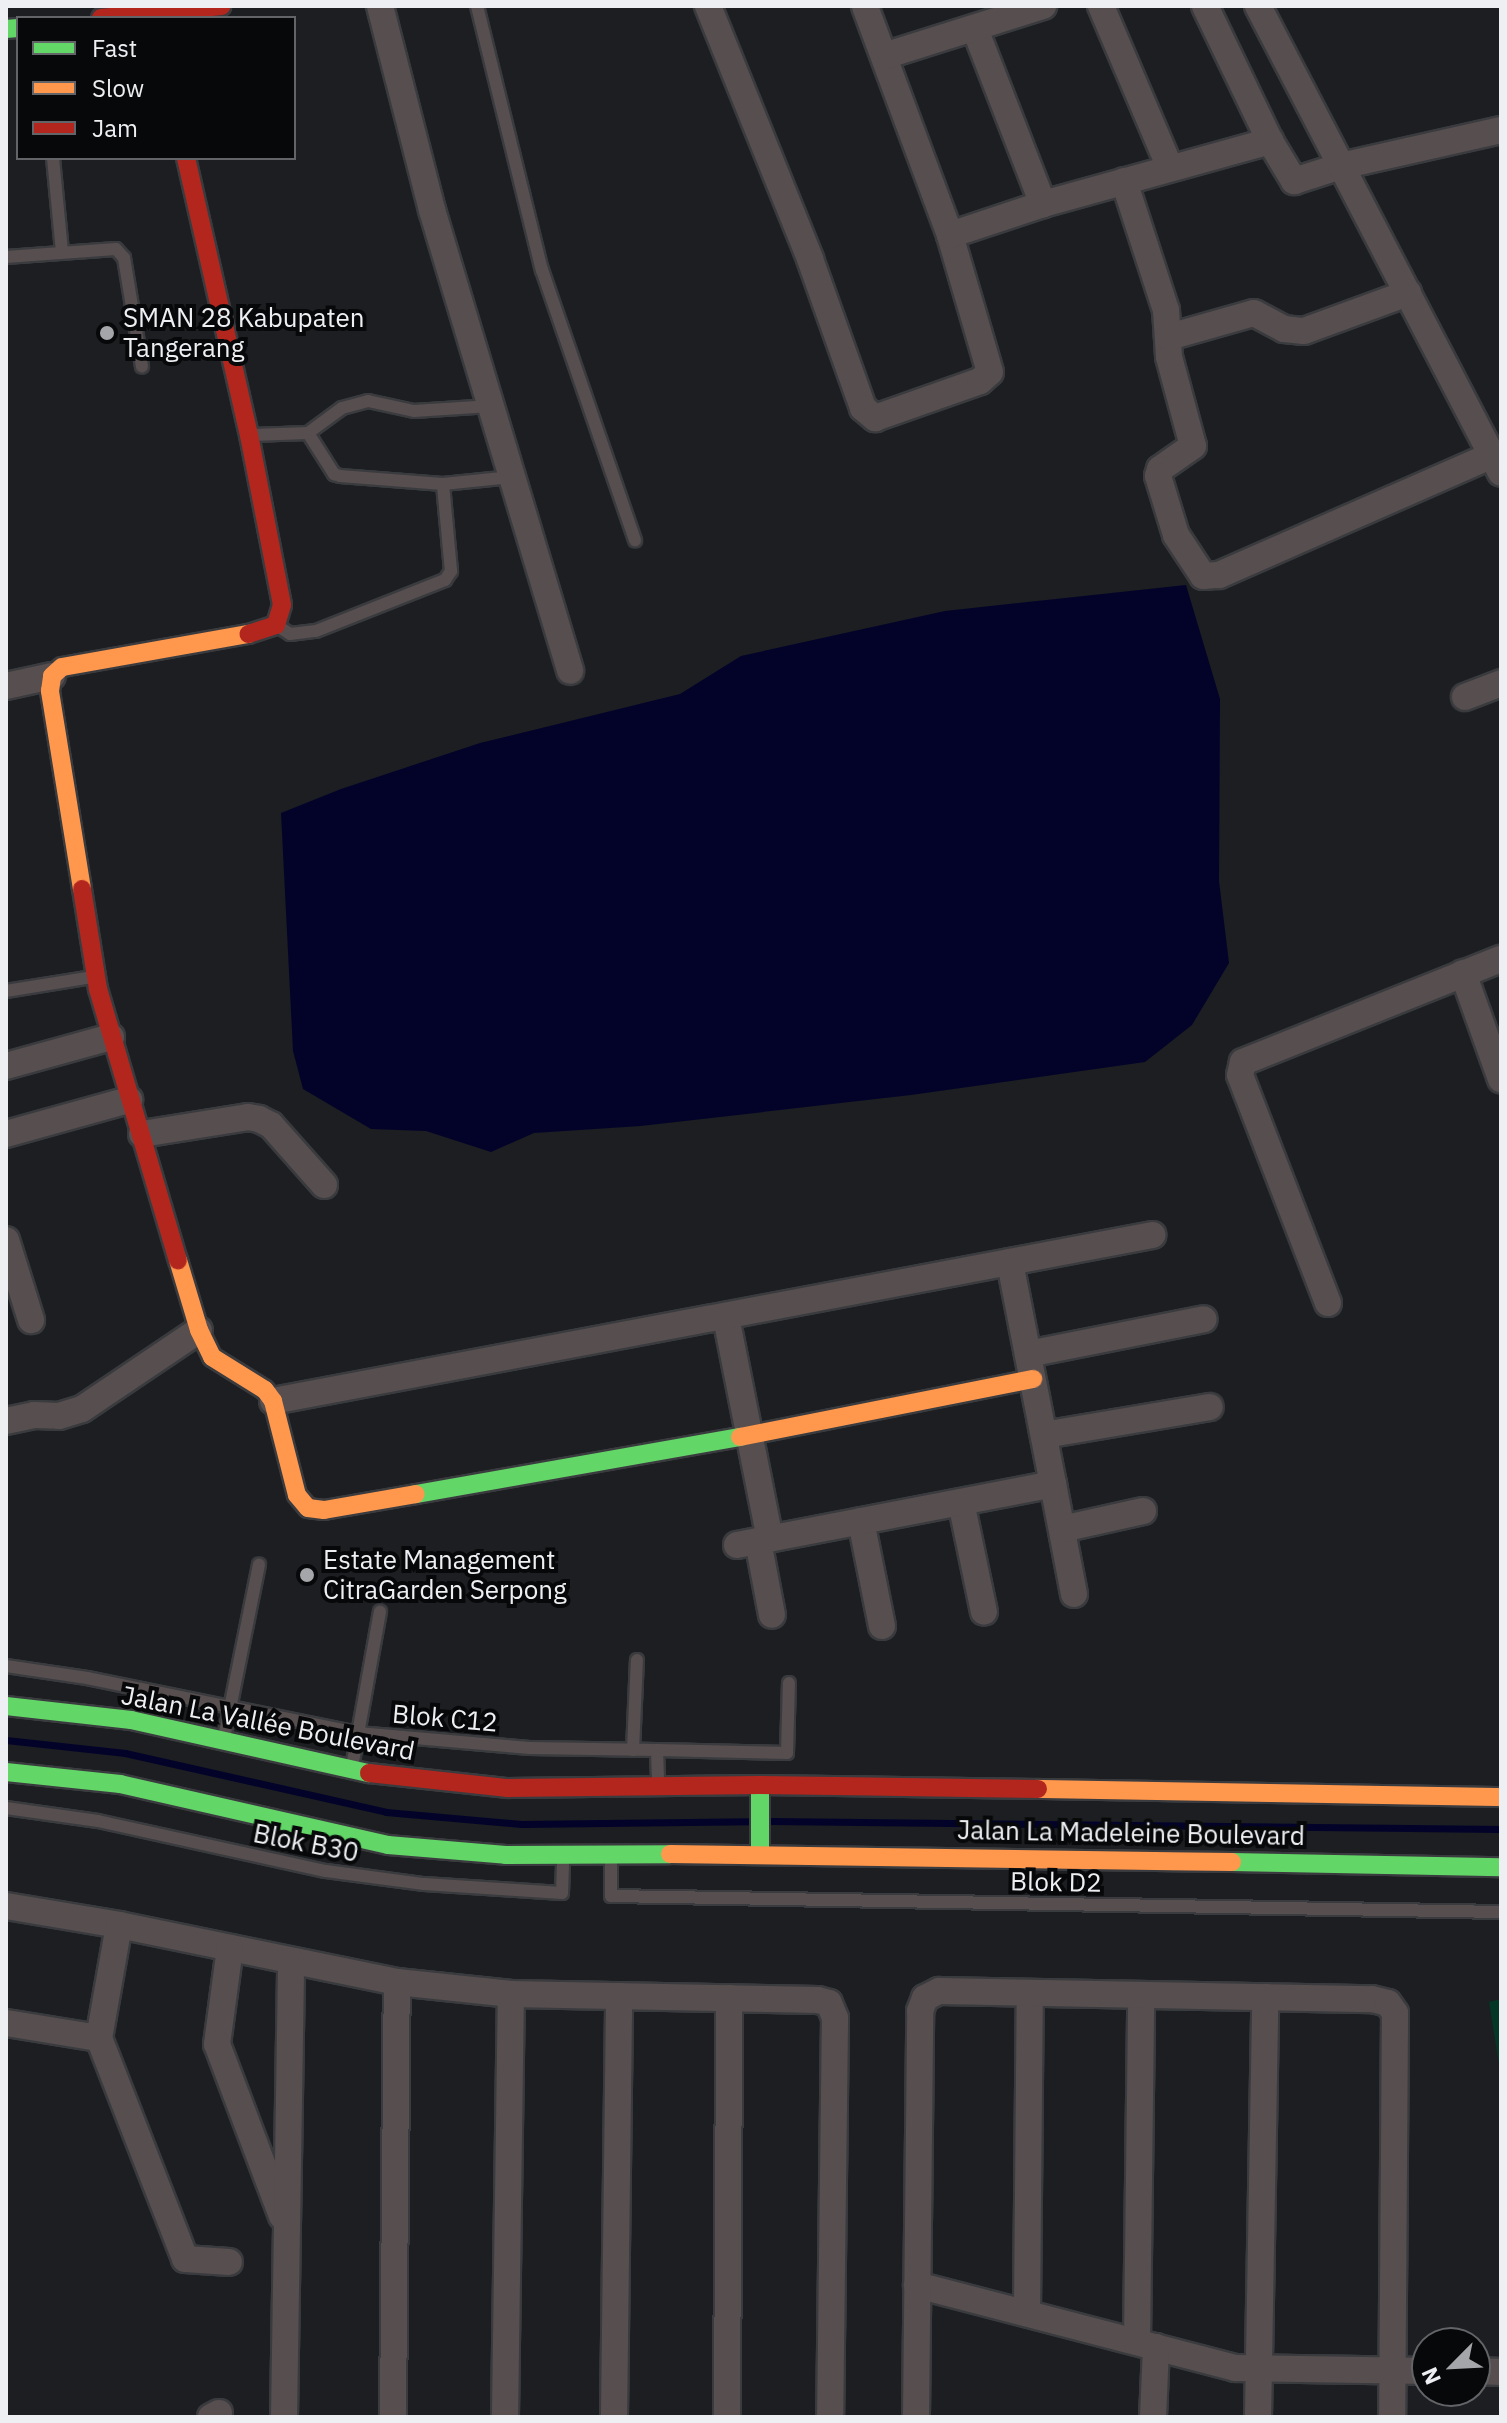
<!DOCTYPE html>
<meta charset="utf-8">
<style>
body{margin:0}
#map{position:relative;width:1507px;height:2423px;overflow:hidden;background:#1c1e21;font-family:"IBM Plex Sans",sans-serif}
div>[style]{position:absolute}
.green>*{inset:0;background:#043725}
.water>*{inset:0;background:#03032a}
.stream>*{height:7px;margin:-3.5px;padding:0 3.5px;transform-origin:3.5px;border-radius:3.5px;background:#03032a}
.roads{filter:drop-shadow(2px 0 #3a3b3e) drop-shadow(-2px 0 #3a3b3e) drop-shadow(0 2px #3a3b3e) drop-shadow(0 -2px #3a3b3e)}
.lane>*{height:12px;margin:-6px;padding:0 6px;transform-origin:6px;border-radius:6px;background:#574e4f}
.street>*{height:26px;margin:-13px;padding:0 13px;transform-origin:13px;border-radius:13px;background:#574e4f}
.fast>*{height:18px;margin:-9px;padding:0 9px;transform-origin:9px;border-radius:9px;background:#63d668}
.slow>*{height:18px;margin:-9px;padding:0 9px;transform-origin:9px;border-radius:9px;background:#ff974d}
.jam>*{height:18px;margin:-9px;padding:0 9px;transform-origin:9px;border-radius:9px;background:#b3261e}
.dots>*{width:22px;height:22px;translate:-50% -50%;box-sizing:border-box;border:4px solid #070809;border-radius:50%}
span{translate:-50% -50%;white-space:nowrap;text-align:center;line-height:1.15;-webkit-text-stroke:8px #070809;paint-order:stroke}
.poi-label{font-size:26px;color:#eeeff3}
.left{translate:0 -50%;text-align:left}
.street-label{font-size:26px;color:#eeeff3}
.frame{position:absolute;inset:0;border:8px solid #eeeff3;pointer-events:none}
.legend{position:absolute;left:16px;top:16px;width:280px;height:144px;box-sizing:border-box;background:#070809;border:2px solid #636467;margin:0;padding:10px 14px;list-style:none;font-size:24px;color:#eeeff3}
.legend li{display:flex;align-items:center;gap:16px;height:40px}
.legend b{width:40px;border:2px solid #636467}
.north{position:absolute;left:1411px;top:2327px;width:80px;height:80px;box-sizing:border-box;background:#070809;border:2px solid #636467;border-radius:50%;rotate:246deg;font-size:22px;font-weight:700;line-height:32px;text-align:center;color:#eeeff3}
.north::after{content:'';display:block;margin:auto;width:28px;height:36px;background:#a4a6aa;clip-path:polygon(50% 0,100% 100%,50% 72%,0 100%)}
</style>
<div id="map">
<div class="green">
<div style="clip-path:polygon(1501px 1999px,1501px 2077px,1489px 2002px)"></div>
</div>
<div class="water">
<div style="clip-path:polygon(1186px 585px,1220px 699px,1219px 881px,1229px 963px,1192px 1025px,1145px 1062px,911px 1095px,641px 1126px,534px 1133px,491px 1152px,426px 1131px,371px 1129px,303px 1089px,293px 1051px,281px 813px,341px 789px,480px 743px,680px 694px,741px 656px,945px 611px)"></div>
</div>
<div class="stream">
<div style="left:6px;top:1740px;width:120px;rotate:6.2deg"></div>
<div style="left:125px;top:1753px;width:268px;rotate:12.7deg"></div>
<div style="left:386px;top:1812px;width:136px;rotate:5.1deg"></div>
<div style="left:521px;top:1824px;width:230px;rotate:-0.7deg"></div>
<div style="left:771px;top:1821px;width:730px;rotate:0.63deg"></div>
</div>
<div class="roads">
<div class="lane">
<div style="left:477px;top:6px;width:272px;rotate:76.2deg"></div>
<div style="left:542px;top:270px;width:286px;rotate:71deg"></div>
<div style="left:53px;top:158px;width:93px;rotate:84.5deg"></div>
<div style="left:6px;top:257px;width:110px;rotate:-4.2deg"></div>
<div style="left:116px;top:249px;width:12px;rotate:48deg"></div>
<div style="left:124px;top:258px;width:110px;rotate:80.6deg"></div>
<div style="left:308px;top:433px;width:49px;rotate:57.6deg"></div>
<div style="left:334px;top:474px;width:6px;rotate:18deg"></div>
<div style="left:340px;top:476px;width:103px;rotate:4.4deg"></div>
<div style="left:443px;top:484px;width:69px;rotate:-5.8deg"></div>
<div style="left:252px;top:435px;width:56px;rotate:-2deg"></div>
<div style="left:308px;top:433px;width:42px;rotate:-36.3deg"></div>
<div style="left:342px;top:408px;width:27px;rotate:-15deg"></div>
<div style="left:368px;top:401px;width:47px;rotate:12.3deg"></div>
<div style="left:414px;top:411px;width:77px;rotate:-3.7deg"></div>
<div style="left:279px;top:627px;width:13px;rotate:32deg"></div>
<div style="left:290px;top:634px;width:26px;rotate:-7deg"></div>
<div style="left:316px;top:631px;width:139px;rotate:-21.6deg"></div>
<div style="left:445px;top:580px;width:11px;rotate:-56deg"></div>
<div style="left:451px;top:571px;width:87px;rotate:-95.3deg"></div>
<div style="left:6px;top:991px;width:87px;rotate:-9.2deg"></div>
<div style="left:6px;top:1666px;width:82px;rotate:8.4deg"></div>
<div style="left:87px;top:1678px;width:277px;rotate:11.5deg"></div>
<div style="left:358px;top:1733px;width:172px;rotate:5deg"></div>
<div style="left:529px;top:1748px;width:128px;rotate:0.9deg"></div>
<div style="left:657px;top:1750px;width:35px;rotate:88deg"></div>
<div style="left:224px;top:1738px;width:177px;rotate:-78.6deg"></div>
<div style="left:633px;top:1750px;width:90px;rotate:-87.5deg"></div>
<div style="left:657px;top:1750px;width:130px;rotate:1.3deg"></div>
<div style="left:787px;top:1753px;width:70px;rotate:-88.4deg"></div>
<div style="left:352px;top:1767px;width:158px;rotate:-79.8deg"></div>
<div style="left:6px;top:1808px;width:93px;rotate:8deg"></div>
<div style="left:98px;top:1821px;width:233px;rotate:12.4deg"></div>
<div style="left:326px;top:1871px;width:99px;rotate:7.6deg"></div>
<div style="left:424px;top:1884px;width:138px;rotate:3.7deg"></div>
<div style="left:562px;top:1893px;width:35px;rotate:-88deg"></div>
<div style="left:611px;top:1857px;width:39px;rotate:90deg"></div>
<div style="left:611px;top:1896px;width:890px;rotate:1.03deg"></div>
</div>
<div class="street">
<div style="left:380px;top:6px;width:211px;rotate:75.7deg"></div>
<div style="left:432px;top:210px;width:481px;rotate:73.3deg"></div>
<div style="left:708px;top:6px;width:273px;rotate:68deg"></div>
<div style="left:810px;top:259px;width:158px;rotate:70.4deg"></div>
<div style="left:863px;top:408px;width:16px;rotate:40deg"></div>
<div style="left:875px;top:418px;width:111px;rotate:-19.4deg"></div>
<div style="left:980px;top:381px;width:13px;rotate:-42deg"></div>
<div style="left:990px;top:372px;width:143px;rotate:-106.3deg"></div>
<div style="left:950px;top:235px;width:244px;rotate:-110.4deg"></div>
<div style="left:1101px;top:6px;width:176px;rotate:66.9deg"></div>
<div style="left:1205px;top:6px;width:150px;rotate:64.3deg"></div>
<div style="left:1270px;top:141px;width:47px;rotate:59deg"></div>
<div style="left:1294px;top:181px;width:49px;rotate:-17.7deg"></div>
<div style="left:1341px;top:166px;width:164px;rotate:-12.7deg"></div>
<div style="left:1258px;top:6px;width:526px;rotate:62.51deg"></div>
<div style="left:975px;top:29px;width:188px;rotate:68.8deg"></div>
<div style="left:884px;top:56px;width:167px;rotate:-17.5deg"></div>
<div style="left:1124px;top:181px;width:136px;rotate:72deg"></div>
<div style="left:1166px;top:310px;width:47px;rotate:86.3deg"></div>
<div style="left:1169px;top:357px;width:92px;rotate:74.9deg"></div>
<div style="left:1193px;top:446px;width:40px;rotate:145.1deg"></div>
<div style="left:1160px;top:469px;width:7px;rotate:106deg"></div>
<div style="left:1158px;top:476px;width:62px;rotate:73deg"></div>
<div style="left:1176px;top:535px;width:49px;rotate:56.6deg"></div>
<div style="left:1203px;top:576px;width:16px;rotate:-4deg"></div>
<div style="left:1219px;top:575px;width:299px;rotate:-23.7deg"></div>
<div style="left:950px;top:235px;width:98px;rotate:-18.4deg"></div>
<div style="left:1043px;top:204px;width:236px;rotate:-15.5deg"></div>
<div style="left:1169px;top:337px;width:88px;rotate:-15.8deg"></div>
<div style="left:1254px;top:313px;width:34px;rotate:28deg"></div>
<div style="left:1284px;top:329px;width:20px;rotate:6deg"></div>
<div style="left:1304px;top:331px;width:111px;rotate:-20.1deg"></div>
<div style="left:6px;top:686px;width:47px;rotate:-12.3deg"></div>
<div style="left:1465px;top:697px;width:39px;rotate:-21deg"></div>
<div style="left:1463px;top:973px;width:113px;rotate:70.3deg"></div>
<div style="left:6px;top:1066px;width:109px;rotate:-15.4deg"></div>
<div style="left:6px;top:1134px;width:128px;rotate:-15.5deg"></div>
<div style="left:142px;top:1134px;width:107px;rotate:-9.1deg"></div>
<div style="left:248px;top:1117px;width:11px;rotate:10deg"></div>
<div style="left:259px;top:1119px;width:13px;rotate:27deg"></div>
<div style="left:271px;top:1125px;width:80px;rotate:48.5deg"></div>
<div style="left:6px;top:1240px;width:84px;rotate:72.6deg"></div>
<div style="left:1328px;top:1303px;width:244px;rotate:-111.1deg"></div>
<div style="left:1240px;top:1075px;width:13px;rotate:-77deg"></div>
<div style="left:1243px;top:1062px;width:278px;rotate:-21.8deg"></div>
<div style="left:726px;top:1317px;width:226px;rotate:78.8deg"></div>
<div style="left:1028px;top:1354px;width:179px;rotate:-11.2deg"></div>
<div style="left:273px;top:1401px;width:895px;rotate:-10.69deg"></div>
<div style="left:6px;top:1421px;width:29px;rotate:-12deg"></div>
<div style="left:34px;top:1415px;width:25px;rotate:2deg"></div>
<div style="left:59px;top:1416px;width:24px;rotate:-17deg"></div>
<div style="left:82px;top:1409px;width:141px;rotate:-34deg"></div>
<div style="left:1044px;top:1435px;width:168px;rotate:-9.6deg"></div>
<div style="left:1053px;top:1484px;width:112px;rotate:79.2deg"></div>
<div style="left:961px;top:1502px;width:112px;rotate:78.2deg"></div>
<div style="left:861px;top:1521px;width:107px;rotate:78.7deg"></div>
<div style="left:1062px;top:1529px;width:83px;rotate:-12.5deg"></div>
<div style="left:758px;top:1541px;width:75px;rotate:79.3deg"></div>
<div style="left:737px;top:1545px;width:322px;rotate:-10.9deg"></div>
<div style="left:1053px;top:1484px;width:226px;rotate:-101deg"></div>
<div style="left:6px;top:1906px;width:115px;rotate:9.5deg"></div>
<div style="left:119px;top:1925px;width:284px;rotate:11.6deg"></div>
<div style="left:397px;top:1982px;width:115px;rotate:6deg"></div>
<div style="left:511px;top:1994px;width:307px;rotate:1.1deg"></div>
<div style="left:818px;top:2000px;width:11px;rotate:15deg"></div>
<div style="left:829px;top:2003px;width:16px;rotate:68deg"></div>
<div style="left:835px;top:2018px;width:399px;rotate:90.7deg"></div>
<div style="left:119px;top:1925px;width:115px;rotate:100deg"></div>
<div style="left:99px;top:2038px;width:237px;rotate:68.7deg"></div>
<div style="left:185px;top:2259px;width:44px;rotate:3.9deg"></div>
<div style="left:230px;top:1948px;width:97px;rotate:97.7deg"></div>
<div style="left:217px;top:2044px;width:184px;rotate:69.3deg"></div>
<div style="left:6px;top:2023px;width:94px;rotate:9.2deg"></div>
<div style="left:917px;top:2285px;width:329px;rotate:14.6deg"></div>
<div style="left:1235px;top:2368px;width:192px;rotate:0.9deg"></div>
<div style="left:1027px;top:2313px;width:320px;rotate:-89.5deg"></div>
<div style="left:1137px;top:2342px;width:347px;rotate:-89.3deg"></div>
<div style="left:1475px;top:2371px;width:26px;rotate:2deg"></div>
<div style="left:211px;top:2417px;width:9px;rotate:-27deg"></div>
<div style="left:284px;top:2417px;width:456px;rotate:-89.1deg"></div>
<div style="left:393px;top:2417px;width:435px;rotate:-89.5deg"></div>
<div style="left:505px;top:2417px;width:423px;rotate:-89.2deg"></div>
<div style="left:614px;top:2417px;width:421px;rotate:-89.3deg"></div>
<div style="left:727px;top:2417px;width:419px;rotate:-89.7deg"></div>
<div style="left:916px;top:2417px;width:406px;rotate:-89.4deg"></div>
<div style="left:920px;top:2011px;width:14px;rotate:-69deg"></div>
<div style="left:925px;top:1998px;width:16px;rotate:-27deg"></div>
<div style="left:939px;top:1991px;width:433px;rotate:1.1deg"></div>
<div style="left:1372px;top:1999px;width:16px;rotate:14deg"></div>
<div style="left:1388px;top:2003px;width:12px;rotate:55deg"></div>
<div style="left:1395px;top:2013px;width:404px;rotate:90.4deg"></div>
<div style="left:1153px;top:2417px;width:70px;rotate:-87.5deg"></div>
<div style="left:1258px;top:2417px;width:420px;rotate:-89deg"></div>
</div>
<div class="fast">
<div style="left:6px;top:29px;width:12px;rotate:-5deg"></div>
<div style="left:416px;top:1494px;width:329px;rotate:-10deg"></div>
<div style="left:6px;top:1706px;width:126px;rotate:6.4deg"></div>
<div style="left:131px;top:1720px;width:244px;rotate:12.6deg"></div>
<div style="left:6px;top:1772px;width:115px;rotate:6deg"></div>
<div style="left:120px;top:1784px;width:275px;rotate:12.8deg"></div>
<div style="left:388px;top:1845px;width:118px;rotate:4.8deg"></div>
<div style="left:506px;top:1855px;width:164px;rotate:-0.3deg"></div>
<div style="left:760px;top:1785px;width:68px;rotate:90deg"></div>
<div style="left:1232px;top:1862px;width:269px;rotate:1.1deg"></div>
</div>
<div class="slow">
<div style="left:82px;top:889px;width:201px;rotate:-99.2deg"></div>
<div style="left:50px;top:691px;width:15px;rotate:-82deg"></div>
<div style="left:52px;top:676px;width:13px;rotate:-42deg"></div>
<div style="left:62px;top:667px;width:189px;rotate:-10.1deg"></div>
<div style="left:178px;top:1260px;width:73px;rotate:73.3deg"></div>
<div style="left:199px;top:1330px;width:30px;rotate:64deg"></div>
<div style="left:212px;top:1357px;width:62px;rotate:31.9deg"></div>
<div style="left:265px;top:1390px;width:14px;rotate:54deg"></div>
<div style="left:273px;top:1401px;width:97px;rotate:75.7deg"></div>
<div style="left:297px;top:1495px;width:17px;rotate:50deg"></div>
<div style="left:308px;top:1508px;width:16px;rotate:7deg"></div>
<div style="left:324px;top:1510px;width:93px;rotate:-9.9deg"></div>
<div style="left:740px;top:1437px;width:299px;rotate:-11.2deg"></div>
<div style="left:1038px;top:1789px;width:463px;rotate:1deg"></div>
<div style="left:670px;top:1854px;width:562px;rotate:0.82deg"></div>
</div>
<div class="jam">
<div style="left:101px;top:18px;width:121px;rotate:-5.7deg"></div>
<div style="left:186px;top:158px;width:284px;rotate:77.2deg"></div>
<div style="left:249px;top:435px;width:173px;rotate:79deg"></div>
<div style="left:282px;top:605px;width:21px;rotate:107deg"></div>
<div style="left:276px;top:625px;width:29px;rotate:162deg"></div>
<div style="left:82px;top:889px;width:101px;rotate:80.9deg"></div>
<div style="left:98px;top:989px;width:283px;rotate:73.6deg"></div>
<div style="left:369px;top:1773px;width:140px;rotate:6.2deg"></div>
<div style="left:508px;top:1788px;width:252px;rotate:-0.7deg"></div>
<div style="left:760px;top:1785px;width:278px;rotate:0.8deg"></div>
</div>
</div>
<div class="dots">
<div style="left:107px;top:333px;background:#a4a6aa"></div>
<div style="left:307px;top:1575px;background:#a4a6aa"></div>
</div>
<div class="poi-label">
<span class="left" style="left:123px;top:333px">SMAN 28 Kabupaten<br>Tangerang</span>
<span class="left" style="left:323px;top:1575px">Estate Management<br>CitraGarden Serpong</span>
</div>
<div class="street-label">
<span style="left:445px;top:1718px;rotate:5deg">Blok C12</span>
<span style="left:268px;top:1723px;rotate:11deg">Jalan La Vallée Boulevard</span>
<span style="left:1131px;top:1833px;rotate:1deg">Jalan La Madeleine Boulevard</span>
<span style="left:306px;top:1843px;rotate:11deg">Blok B30</span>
<span style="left:1056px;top:1882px;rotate:1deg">Blok D2</span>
</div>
<div class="frame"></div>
<ul class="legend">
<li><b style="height:10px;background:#63d668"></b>Fast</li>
<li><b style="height:10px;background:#ff974d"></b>Slow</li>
<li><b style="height:10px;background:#b3261e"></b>Jam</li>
</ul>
<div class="north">N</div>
</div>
